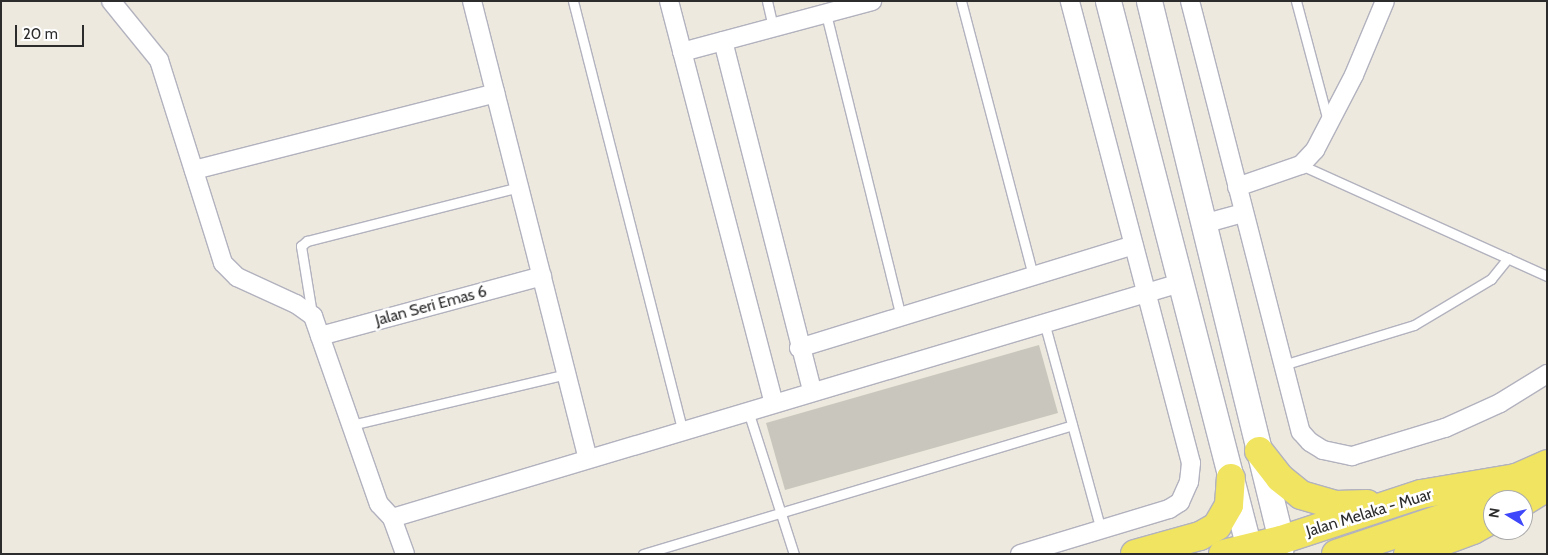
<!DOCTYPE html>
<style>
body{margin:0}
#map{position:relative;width:1548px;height:555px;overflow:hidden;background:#ede9de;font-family:Cabin,sans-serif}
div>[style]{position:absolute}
.building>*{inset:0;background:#c9c7bd}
.roads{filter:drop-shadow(1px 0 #b2b2bf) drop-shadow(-1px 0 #b2b2bf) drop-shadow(0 1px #b2b2bf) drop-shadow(0 -1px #b2b2bf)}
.lane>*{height:9px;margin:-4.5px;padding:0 4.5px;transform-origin:4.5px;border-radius:4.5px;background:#fff}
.street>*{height:18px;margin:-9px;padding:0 9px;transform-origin:9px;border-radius:9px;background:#fff}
.secondary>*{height:25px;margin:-12.5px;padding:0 12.5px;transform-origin:12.5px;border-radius:12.5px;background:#fff}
.primary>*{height:28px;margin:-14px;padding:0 14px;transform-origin:14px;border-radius:14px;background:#f1e460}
span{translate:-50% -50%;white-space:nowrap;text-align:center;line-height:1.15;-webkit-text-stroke:5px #fff;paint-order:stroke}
.street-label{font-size:16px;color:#2c2c2c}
.frame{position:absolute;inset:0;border:2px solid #2c2c2c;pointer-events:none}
.north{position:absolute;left:1483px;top:490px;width:50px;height:50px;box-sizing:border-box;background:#fff;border:1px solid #ababab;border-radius:50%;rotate:279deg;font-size:14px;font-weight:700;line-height:20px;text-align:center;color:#2c2c2c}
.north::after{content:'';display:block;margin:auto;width:18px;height:22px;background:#3f47fa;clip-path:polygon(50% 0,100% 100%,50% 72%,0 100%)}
.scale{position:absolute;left:15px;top:25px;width:69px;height:22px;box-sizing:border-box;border:2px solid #2c2c2c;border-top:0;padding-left:6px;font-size:15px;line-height:18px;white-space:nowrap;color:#2c2c2c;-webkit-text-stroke:4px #fff;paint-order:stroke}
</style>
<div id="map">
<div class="building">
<div style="clip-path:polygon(1039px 345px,1058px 413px,785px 490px,766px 423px)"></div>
</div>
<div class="roads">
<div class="lane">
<div style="left:573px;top:1px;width:443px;rotate:75.7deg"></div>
<div style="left:767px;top:1px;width:28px;rotate:77deg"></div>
<div style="left:961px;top:1px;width:284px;rotate:75.3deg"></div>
<div style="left:1296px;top:1px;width:124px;rotate:75.1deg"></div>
<div style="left:826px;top:14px;width:311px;rotate:76.1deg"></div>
<div style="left:1301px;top:165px;width:270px;rotate:24.3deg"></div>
<div style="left:312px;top:314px;width:69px;rotate:-99.2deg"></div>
<div style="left:301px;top:246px;width:8px;rotate:-40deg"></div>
<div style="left:307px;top:241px;width:219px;rotate:-14.3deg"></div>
<div style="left:1044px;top:322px;width:216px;rotate:74.7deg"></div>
<div style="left:1283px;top:365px;width:137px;rotate:-17deg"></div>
<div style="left:1414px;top:325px;width:90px;rotate:-30.9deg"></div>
<div style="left:1491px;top:279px;width:27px;rotate:-51deg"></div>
<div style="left:748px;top:411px;width:150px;rotate:72.2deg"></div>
<div style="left:351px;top:425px;width:222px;rotate:-13.3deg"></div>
<div style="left:643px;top:554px;width:448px;rotate:-16.7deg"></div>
</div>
<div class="street">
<div style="left:111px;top:1px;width:76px;rotate:50.9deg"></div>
<div style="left:159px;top:60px;width:213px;rotate:72.5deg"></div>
<div style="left:223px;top:263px;width:20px;rotate:45deg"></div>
<div style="left:237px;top:277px;width:65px;rotate:24.6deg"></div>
<div style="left:296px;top:304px;width:21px;rotate:35deg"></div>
<div style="left:313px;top:316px;width:199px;rotate:70.7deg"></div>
<div style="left:379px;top:504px;width:19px;rotate:47deg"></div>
<div style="left:392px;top:518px;width:38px;rotate:70deg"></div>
<div style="left:472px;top:1px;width:472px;rotate:75.8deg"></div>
<div style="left:669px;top:1px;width:415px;rotate:75.4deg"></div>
<div style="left:1190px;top:1px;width:445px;rotate:75.6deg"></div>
<div style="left:1301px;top:432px;width:13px;rotate:48deg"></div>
<div style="left:1310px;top:442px;width:15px;rotate:32deg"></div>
<div style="left:1323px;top:450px;width:30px;rotate:12deg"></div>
<div style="left:1352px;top:456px;width:97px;rotate:-16.8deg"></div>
<div style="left:1445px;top:428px;width:60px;rotate:-24.4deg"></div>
<div style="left:1500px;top:403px;width:55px;rotate:-31.7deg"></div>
<div style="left:723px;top:41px;width:361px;rotate:75.7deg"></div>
<div style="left:682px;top:52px;width:197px;rotate:-15deg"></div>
<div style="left:194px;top:170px;width:311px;rotate:-14.3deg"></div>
<div style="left:1237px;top:187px;width:68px;rotate:-19deg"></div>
<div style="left:1301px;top:165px;width:21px;rotate:-47deg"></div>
<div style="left:1315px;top:150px;width:85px;rotate:-62.5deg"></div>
<div style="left:1354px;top:75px;width:80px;rotate:-67.3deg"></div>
<div style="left:1203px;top:224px;width:41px;rotate:-15.4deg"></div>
<div style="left:320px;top:336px;width:230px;rotate:-15.1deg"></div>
<div style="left:799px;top:348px;width:350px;rotate:-17.1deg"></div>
<div style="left:392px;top:518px;width:822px;rotate:-16.61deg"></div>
<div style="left:1020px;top:554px;width:156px;rotate:-16.8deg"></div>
<div style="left:1169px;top:509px;width:13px;rotate:-32deg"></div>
<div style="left:1180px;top:502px;width:22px;rotate:-66deg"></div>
<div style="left:1189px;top:482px;width:19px;rotate:-84deg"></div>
<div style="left:1191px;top:463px;width:478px;rotate:-104.7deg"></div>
</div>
<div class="secondary">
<div style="left:1108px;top:1px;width:565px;rotate:75.55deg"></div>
<div style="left:1249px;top:548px;width:9px;rotate:41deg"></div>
<div style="left:1149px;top:1px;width:555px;rotate:76.24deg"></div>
<div style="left:1281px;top:540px;width:14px;rotate:94deg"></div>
</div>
<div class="primary">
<div style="left:1259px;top:451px;width:34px;rotate:52deg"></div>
<div style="left:1280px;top:478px;width:27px;rotate:39deg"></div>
<div style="left:1301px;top:495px;width:36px;rotate:16deg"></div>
<div style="left:1336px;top:505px;width:31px;rotate:-2deg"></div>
<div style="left:1523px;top:502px;width:28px;rotate:-32deg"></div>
<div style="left:1135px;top:554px;width:67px;rotate:-15.5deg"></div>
<div style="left:1200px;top:536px;width:20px;rotate:-30deg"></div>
<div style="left:1217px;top:526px;width:24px;rotate:-60deg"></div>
<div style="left:1229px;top:505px;width:27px;rotate:-86deg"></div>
<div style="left:1223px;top:554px;width:60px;rotate:-13.6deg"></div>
<div style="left:1281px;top:540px;width:147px;rotate:-18.2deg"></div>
<div style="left:1421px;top:494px;width:96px;rotate:-9.6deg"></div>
<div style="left:1336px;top:554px;width:138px;rotate:-18.6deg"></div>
<div style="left:1467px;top:510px;width:59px;rotate:-33.1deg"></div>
<div style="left:1516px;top:478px;width:34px;rotate:-24deg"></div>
<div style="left:1408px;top:554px;width:69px;rotate:-20.3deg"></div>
<div style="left:1473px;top:530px;width:23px;rotate:-29deg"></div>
</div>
</div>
<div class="street-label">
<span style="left:431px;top:306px;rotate:-15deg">Jalan Seri Emas 6</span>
<span style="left:1369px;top:513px;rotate:-17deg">Jalan Melaka - Muar</span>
</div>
<div class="frame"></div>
<div class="north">N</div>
<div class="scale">20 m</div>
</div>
